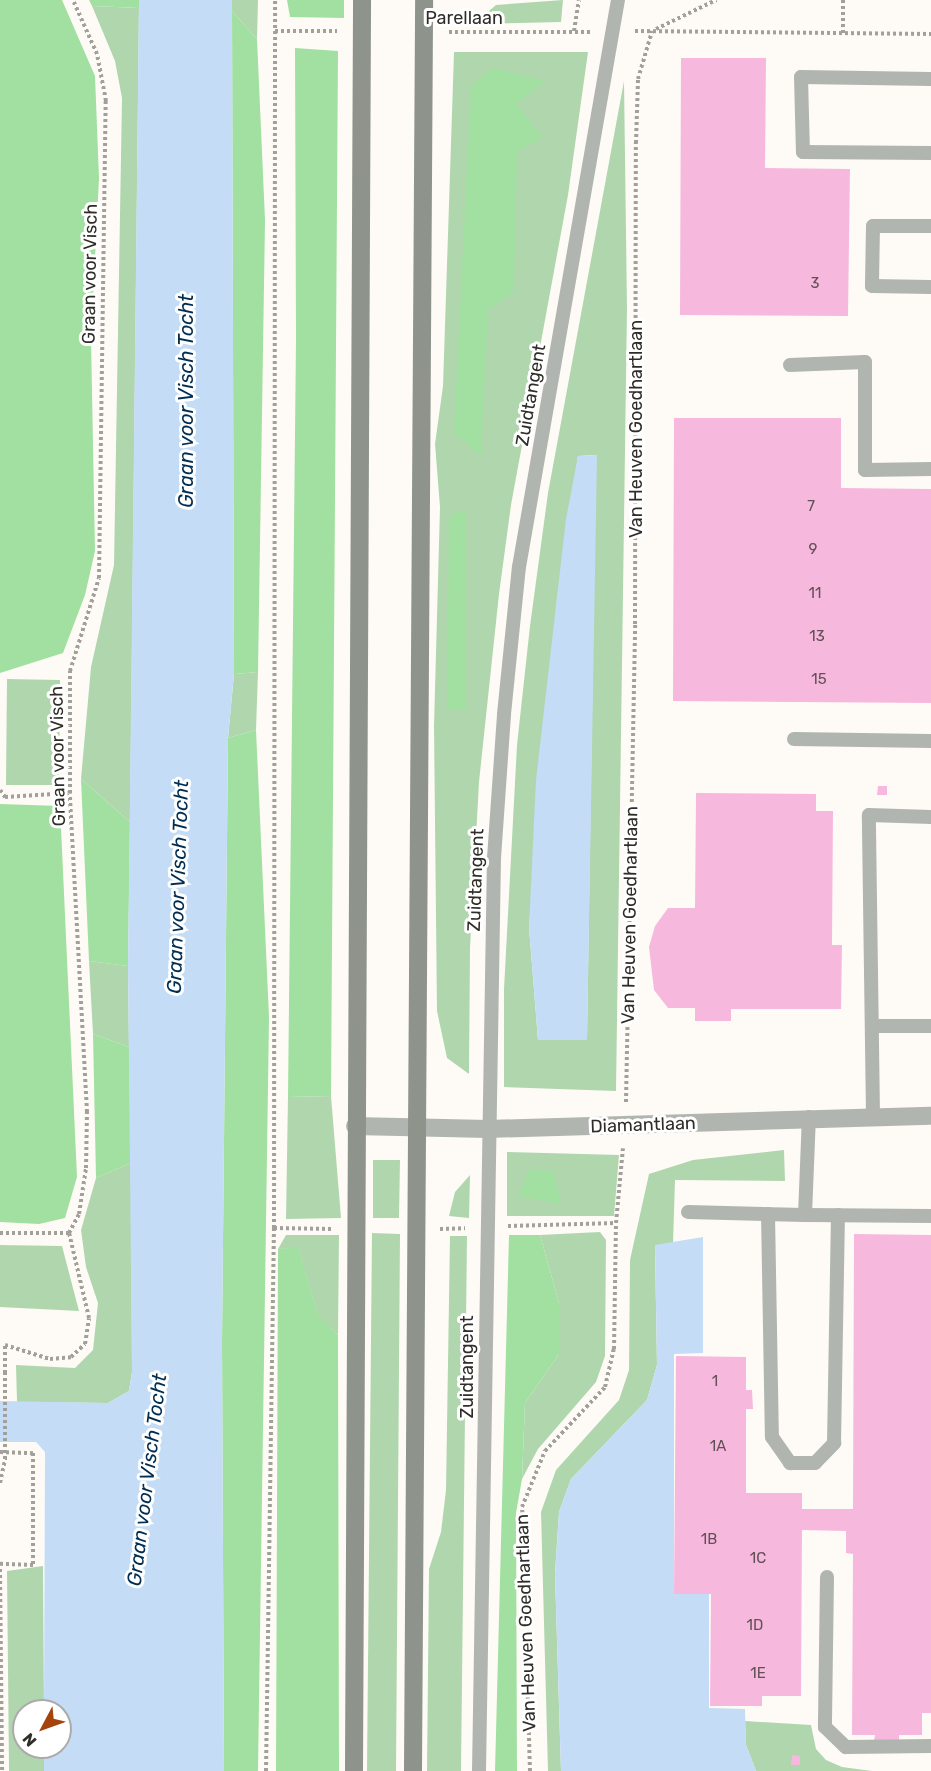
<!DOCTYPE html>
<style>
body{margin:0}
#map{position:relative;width:931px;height:1771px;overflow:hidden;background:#fefbf6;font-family:Rubik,sans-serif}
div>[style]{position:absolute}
.green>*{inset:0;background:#b0d6ae}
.forest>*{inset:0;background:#a1e0a0}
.water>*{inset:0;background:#c4dcf5}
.building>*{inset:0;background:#f7b8dd}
.path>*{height:4px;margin-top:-2px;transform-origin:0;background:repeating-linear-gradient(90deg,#a2a09b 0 3px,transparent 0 6px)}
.service>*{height:14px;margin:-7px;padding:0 7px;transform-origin:7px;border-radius:7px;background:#b1b5b0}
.minor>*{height:18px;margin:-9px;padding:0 9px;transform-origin:9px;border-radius:9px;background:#b1b5b0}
.secondary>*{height:18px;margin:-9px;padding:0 9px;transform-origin:9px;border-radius:9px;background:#8e938b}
.path-bridge>*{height:4px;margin-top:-2px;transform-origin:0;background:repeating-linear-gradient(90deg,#a2a09b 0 3px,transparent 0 6px)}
span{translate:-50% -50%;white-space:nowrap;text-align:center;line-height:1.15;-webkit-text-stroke:6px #fff;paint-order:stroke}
.number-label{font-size:15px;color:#615055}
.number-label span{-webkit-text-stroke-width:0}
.street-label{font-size:18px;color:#2f2d28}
.water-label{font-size:20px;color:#002e53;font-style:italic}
.north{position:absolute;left:12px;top:1699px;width:60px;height:60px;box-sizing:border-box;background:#fff;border:2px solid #acaba9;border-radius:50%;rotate:229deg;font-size:16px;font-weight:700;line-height:24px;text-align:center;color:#2f2d28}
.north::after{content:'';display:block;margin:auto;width:21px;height:27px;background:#a6420c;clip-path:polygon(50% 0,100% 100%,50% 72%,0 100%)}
</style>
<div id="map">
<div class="green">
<div style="clip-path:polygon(232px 0,258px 0,257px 39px,232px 11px)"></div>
<div style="clip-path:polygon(563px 0,561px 22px,474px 24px,496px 5px)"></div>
<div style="clip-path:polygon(92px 6px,139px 8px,130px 822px,81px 779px,91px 667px,114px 565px,122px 98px,115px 61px)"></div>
<div style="clip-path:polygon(454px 52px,588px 52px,568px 195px,511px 505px,499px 594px,479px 782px,470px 948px,469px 1074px,447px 1058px,437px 1011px,434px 726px,440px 507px,435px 444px,443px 386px)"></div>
<div style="clip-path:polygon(evenodd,624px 81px,627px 308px,616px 1091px,504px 1087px,504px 989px,517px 745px,530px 626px,548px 493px,624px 81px,596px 455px,587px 1039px,538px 1040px,529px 927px,557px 599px,578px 456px,596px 455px)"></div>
<div style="clip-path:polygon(258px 672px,256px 730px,228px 738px,234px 674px)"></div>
<div style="clip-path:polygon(7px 679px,60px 680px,59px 785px,6px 785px)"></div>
<div style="clip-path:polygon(89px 961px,128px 966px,129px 1047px,93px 1034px)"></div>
<div style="clip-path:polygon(331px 1096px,341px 1218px,286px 1219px,288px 1097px)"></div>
<div style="clip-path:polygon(784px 1150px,785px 1181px,675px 1180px,673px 1244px,655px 1246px,657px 1365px,647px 1400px,571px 1479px,559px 1512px,555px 1574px,561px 1771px,548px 1771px,541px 1512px,556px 1470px,619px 1400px,629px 1370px,630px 1260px,649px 1174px,693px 1160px)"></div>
<div style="clip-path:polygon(507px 1152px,619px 1155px,614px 1216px,507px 1216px)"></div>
<div style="clip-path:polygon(373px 1160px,400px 1160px,399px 1218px,373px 1218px)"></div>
<div style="clip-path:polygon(131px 1163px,132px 1372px,129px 1391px,108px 1403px,17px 1402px,16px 1365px,75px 1368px,93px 1350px,98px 1303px,86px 1267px,81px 1230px,96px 1178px)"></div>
<div style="clip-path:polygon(470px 1175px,469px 1218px,449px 1216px,455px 1192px)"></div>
<div style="clip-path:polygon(600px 1232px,606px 1240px,605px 1356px,596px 1382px,538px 1449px,522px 1479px,525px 1403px,559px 1354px,559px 1303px,540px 1235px)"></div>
<div style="clip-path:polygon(372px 1233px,400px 1234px,396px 1771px,367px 1771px)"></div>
<div style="clip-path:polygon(286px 1235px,339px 1235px,338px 1335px,318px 1316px,298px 1248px,278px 1249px)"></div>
<div style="clip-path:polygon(450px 1236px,467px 1236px,461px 1771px,427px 1771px,429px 1569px,441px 1532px,446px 1490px)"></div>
<div style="clip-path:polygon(0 1245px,62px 1246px,79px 1311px,0 1307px)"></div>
<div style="clip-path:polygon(43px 1566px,44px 1711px,24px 1711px,24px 1747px,44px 1747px,44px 1771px,9px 1771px,7px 1571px)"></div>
<div style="clip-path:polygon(745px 1721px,811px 1725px,816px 1749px,826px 1760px,842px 1767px,872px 1771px,756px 1771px,746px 1745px)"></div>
</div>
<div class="forest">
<div style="clip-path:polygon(0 0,62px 0,95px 76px,99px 178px,91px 338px,95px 551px,85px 595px,63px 653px,0 673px)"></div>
<div style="clip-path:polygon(89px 0,139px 0,139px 8px,92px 6px)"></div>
<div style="clip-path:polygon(287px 0,344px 0,344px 18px,290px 17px)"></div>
<div style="clip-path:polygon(232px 11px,257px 39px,265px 220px,258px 672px,234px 674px)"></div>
<div style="clip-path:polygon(295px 48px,338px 51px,331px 1096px,288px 1097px,296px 339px)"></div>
<div style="clip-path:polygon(492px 68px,545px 81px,516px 104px,543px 138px,517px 151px,514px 291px,488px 310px,481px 456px,454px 433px,471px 86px)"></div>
<div style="clip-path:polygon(466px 508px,466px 710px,447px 710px,449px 517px)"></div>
<div style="clip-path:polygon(256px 730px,269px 1017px,258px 1771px,224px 1771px,222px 1341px,228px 738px)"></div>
<div style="clip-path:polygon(81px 779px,130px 822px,128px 966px,89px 961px)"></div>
<div style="clip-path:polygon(0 804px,60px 806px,77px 1177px,65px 1218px,39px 1224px,0 1222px)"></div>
<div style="clip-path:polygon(93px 1034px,129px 1047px,131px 1163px,96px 1178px)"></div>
<div style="clip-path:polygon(529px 1170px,554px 1171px,561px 1204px,519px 1196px)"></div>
<div style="clip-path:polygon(509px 1235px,540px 1235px,559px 1303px,559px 1354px,525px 1403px,522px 1479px,516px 1513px,517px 1771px,495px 1771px)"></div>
<div style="clip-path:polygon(298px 1247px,318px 1315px,338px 1335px,339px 1771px,276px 1771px,278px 1249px)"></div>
</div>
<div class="water">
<div style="clip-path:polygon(139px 0,232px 0,234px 674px,228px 738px,222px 1341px,224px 1771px,44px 1771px,44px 1747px,60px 1747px,60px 1711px,44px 1711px,45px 1452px,36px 1442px,0 1442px,0 1401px,108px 1403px,129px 1391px,132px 1372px,128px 966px)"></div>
<div style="clip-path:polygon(597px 455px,587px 1040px,538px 1040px,529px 927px,536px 780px,566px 519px,578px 456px)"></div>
<div style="clip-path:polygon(703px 1237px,703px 1353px,674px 1354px,674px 1593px,709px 1594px,709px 1708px,745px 1709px,746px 1745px,756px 1771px,561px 1771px,555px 1574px,559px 1512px,571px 1479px,647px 1400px,657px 1365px,655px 1245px)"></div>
</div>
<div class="building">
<div style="clip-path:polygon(681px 58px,766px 58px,765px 168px,850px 169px,848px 316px,680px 315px)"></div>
<div style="clip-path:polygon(674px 418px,841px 418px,841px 488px,931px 489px,931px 703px,673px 701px)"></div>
<div style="clip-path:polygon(878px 786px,887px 786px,887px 795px,877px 795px)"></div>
<div style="clip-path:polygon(696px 793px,816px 794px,816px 811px,833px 811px,832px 945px,842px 945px,841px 1009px,731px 1009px,731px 1021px,695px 1021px,695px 1008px,668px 1008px,654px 990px,649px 947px,655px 926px,668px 908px,695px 908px)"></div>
<div style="clip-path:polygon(854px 1234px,931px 1235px,931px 1713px,922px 1713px,922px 1735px,899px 1735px,899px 1741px,874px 1741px,875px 1735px,852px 1735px,853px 1554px,846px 1553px,846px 1531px,802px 1530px,801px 1696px,762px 1696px,762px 1706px,710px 1706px,711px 1594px,674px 1594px,676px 1356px,746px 1357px,746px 1390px,752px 1390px,753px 1409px,746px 1409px,746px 1493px,802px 1493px,802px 1509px,853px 1509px)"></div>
<div style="clip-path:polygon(792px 1755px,800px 1756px,800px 1765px,791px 1765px)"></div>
</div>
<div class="path">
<div style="left:656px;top:29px;width:67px;rotate:-25.8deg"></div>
<div style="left:275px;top:31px;width:62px"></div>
<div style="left:574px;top:31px;width:31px;rotate:-81deg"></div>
<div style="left:635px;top:31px;width:296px;rotate:0.6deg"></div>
<div style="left:449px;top:32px;width:142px"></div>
<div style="left:843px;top:33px;width:33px;rotate:-90deg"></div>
<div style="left:0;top:790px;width:9px;rotate:54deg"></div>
<div style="left:5px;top:797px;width:65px;rotate:-3.5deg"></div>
<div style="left:626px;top:1102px;width:478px;rotate:-88.9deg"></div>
<div style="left:635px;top:624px;width:481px;rotate:-89.9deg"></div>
<div style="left:636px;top:143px;width:64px;rotate:-88.2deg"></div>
<div style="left:638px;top:79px;width:50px;rotate:-73.7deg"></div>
<div style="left:508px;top:1226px;width:108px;rotate:-1.6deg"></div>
<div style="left:274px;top:1228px;width:59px;rotate:1deg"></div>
<div style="left:440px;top:1229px;width:25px;rotate:-2deg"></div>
<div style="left:0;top:1233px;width:69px"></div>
<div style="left:69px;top:1233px;width:21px;rotate:-62deg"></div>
<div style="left:79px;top:1214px;width:47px;rotate:-81.3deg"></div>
<div style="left:86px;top:1168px;width:56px;rotate:-89deg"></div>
<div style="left:87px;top:1112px;width:319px;rotate:-93.1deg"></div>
<div style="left:70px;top:793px;width:122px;rotate:-90deg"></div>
<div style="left:70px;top:671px;width:97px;rotate:-72.7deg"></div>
<div style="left:99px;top:578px;width:477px;rotate:-89.2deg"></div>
<div style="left:106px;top:101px;width:48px;rotate:-100.8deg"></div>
<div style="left:97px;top:54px;width:59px;rotate:-114deg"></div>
<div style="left:5px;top:1373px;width:28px;rotate:-90deg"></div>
<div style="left:5px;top:1345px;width:47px;rotate:17.3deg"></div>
<div style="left:50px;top:1359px;width:21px;rotate:-5deg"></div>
<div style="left:71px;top:1357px;width:19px;rotate:-43deg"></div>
<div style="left:85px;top:1344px;width:26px;rotate:-81deg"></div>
<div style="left:89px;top:1318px;width:87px;rotate:-103.2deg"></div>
<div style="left:0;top:1452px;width:33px;rotate:2deg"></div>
<div style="left:33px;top:1453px;width:112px;rotate:90deg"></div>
<div style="left:33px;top:1565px;width:33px;rotate:-178deg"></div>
<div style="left:0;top:1483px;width:25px;rotate:-78deg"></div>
<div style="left:0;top:1569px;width:202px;rotate:89.4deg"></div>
<div style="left:266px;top:1771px;width:543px;rotate:-89.16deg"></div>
<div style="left:274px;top:1228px;width:1228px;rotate:-89.95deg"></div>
<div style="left:530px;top:1771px;width:264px;rotate:-91.7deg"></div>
<div style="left:522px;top:1507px;width:61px;rotate:-67.7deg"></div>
<div style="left:545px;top:1451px;width:88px;rotate:-46.8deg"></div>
<div style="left:605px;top:1387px;width:39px;rotate:-77deg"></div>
<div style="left:614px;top:1349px;width:126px;rotate:-89.1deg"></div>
<div style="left:616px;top:1223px;width:75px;rotate:-84.7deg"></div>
</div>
<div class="service">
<div style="left:931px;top:79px;width:130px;rotate:-179.1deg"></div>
<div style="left:801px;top:77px;width:75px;rotate:88.5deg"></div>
<div style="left:803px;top:152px;width:128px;rotate:0.4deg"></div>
<div style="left:931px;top:226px;width:58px;rotate:180deg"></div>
<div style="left:873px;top:226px;width:60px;rotate:91deg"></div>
<div style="left:872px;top:286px;width:59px;rotate:1deg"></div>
<div style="left:790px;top:365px;width:75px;rotate:-2.3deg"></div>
<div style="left:865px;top:362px;width:108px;rotate:90deg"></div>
<div style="left:865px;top:470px;width:66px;rotate:-0.9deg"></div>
<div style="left:794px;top:739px;width:137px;rotate:0.8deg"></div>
<div style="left:872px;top:1026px;width:59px"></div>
<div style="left:873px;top:1115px;width:300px;rotate:-90.8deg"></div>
<div style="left:869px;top:815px;width:62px;rotate:1.8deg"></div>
<div style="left:688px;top:1212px;width:117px;rotate:1.5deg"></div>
<div style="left:805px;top:1215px;width:98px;rotate:-87.7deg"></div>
<div style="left:768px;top:1214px;width:223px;rotate:89deg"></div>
<div style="left:772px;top:1437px;width:32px;rotate:55deg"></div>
<div style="left:790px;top:1463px;width:25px"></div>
<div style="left:815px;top:1463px;width:28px;rotate:-46deg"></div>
<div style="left:834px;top:1443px;width:228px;rotate:-89deg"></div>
<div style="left:805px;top:1215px;width:126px;rotate:0.5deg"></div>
<div style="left:827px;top:1577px;width:150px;rotate:90.8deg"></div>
<div style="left:825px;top:1727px;width:29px;rotate:44deg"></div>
<div style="left:846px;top:1747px;width:85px;rotate:-0.7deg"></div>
<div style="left:479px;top:1771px;width:913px;rotate:-89.06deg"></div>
<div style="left:494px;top:858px;width:144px;rotate:-86deg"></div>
<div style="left:504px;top:714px;width:148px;rotate:-84.2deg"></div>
<div style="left:519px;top:567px;width:576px;rotate:-80.1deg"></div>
</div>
<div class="minor">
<div style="left:355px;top:1126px;width:133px;rotate:1.3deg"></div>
<div style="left:488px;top:1129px;width:443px;rotate:-1.7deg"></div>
</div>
<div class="secondary">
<div style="left:354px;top:1771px;width:1771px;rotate:-89.74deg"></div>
<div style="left:413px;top:1771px;width:1771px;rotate:-89.64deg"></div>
</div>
<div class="path-bridge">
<div style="left:5px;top:1459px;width:86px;rotate:-90deg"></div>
</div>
<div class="number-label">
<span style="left:815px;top:284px">3</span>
<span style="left:811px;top:507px">7</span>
<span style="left:813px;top:550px">9</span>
<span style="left:815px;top:594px">11</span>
<span style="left:817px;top:637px">13</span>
<span style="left:819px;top:680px">15</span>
<span style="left:715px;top:1382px">1</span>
<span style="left:718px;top:1447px">1A</span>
<span style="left:709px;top:1540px">1B</span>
<span style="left:758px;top:1559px">1C</span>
<span style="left:755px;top:1626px">1D</span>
<span style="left:758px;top:1674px">1E</span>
</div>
<div class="street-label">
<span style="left:464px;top:18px">Parellaan</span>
<span style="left:90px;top:274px;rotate:-89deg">Graan voor Visch</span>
<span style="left:531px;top:395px;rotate:-80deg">Zuidtangent</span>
<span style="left:636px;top:429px;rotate:-90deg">Van Heuven Goedhartlaan</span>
<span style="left:58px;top:756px;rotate:-91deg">Graan voor Visch</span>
<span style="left:476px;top:880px;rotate:-88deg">Zuidtangent</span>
<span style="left:630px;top:915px;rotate:-89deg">Van Heuven Goedhartlaan</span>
<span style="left:643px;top:1125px;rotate:-2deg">Diamantlaan</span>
<span style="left:467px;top:1367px;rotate:-90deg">Zuidtangent</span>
<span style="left:526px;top:1623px;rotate:-92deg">Van Heuven Goedhartlaan</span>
</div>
<div class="water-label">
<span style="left:186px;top:401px;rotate:-90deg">Graan voor Visch Tocht</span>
<span style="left:178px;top:887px;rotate:-88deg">Graan voor Visch Tocht</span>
<span style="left:147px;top:1480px;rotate:-83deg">Graan voor Visch Tocht</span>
</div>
<div class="north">N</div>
</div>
